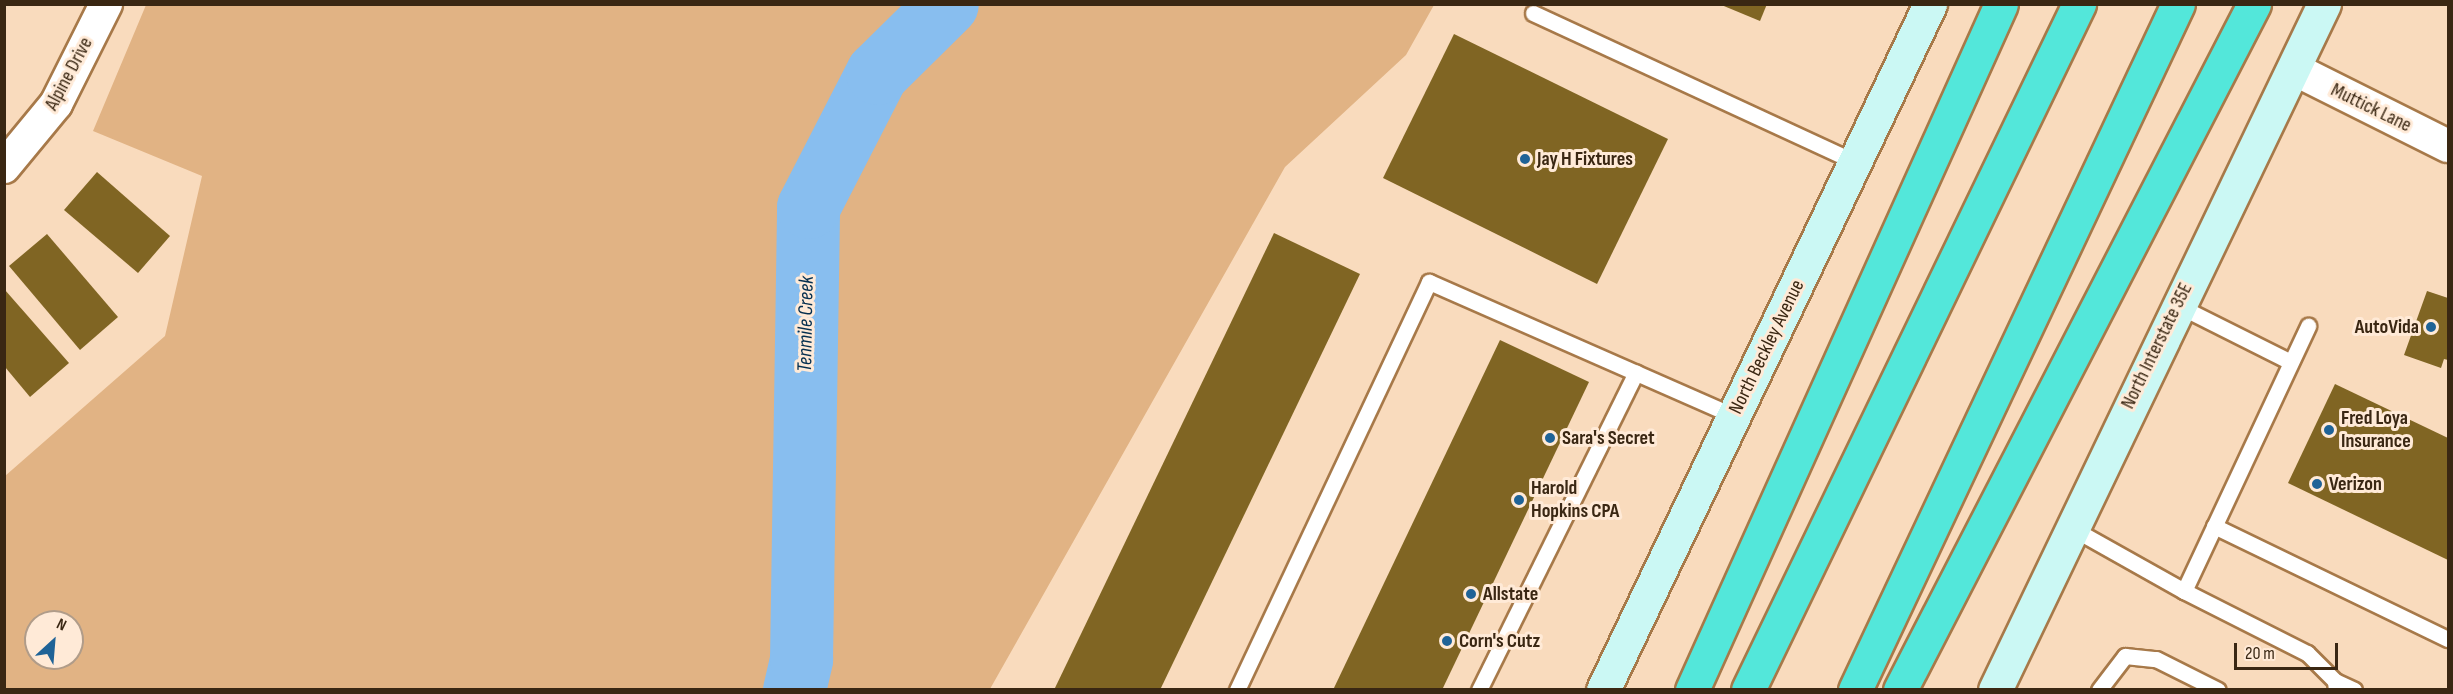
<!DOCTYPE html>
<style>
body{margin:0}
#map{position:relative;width:2453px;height:694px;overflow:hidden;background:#f9dbbd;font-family:"Sofia Sans Condensed",sans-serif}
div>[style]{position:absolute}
.green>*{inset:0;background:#e1b384}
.river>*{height:63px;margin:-31.5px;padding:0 31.5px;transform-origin:31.5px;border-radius:31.5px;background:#88beef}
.building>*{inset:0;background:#806523}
.roads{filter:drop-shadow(2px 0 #a77949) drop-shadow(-2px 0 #a77949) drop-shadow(0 2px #a77949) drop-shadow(0 -2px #a77949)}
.service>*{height:15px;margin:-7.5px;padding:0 7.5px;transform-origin:7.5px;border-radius:7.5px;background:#fff}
.minor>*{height:32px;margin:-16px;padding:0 16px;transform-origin:16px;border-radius:16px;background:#fff}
.secondary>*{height:33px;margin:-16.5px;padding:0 16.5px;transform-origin:16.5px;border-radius:16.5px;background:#cbf8f4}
.motorway>*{height:33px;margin:-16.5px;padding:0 16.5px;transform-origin:16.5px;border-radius:16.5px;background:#53e7da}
.dots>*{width:16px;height:16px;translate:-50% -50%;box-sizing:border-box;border:3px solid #ffead7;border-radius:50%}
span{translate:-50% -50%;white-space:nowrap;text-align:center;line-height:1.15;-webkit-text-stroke:6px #ffead7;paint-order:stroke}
.street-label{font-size:20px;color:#3a2713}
.poi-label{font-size:20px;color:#3a2713;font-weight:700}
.left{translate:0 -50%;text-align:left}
.right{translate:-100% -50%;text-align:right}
.water-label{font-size:21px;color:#052f4f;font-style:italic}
.frame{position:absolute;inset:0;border:6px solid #3a2713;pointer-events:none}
.north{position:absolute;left:24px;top:610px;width:60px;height:60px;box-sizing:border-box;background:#ffead7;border:2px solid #b09c89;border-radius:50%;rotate:26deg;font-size:16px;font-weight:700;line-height:24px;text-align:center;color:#3a2713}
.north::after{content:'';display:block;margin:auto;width:21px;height:27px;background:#1f6397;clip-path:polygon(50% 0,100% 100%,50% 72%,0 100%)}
.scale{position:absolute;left:2234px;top:643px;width:104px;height:27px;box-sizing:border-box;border:3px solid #3a2713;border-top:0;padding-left:8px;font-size:18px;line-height:21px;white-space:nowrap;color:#3a2713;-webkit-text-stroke:4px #ffead7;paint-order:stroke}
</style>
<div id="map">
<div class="green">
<div style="clip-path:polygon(evenodd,146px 5px,146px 4px,1434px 5px,1406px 55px,1285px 167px,990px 689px,5px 689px,5px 476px,165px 336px,202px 176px,93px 131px,146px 5px,36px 622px,72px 622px,72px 658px,36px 658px,36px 622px)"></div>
</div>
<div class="river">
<div style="left:794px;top:690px;width:32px;rotate:-77deg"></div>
<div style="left:801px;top:659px;width:452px;rotate:-89.1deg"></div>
<div style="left:808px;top:207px;width:151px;rotate:-62.8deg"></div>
<div style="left:877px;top:73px;width:98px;rotate:-44.6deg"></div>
</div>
<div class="building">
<div style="clip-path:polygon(1719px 4px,1767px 4px,1760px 21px)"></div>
<div style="clip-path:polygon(1454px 34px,1668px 139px,1597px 284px,1383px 178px)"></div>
<div style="clip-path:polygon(97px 172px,170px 236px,138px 273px,64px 210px)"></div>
<div style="clip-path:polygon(1274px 233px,1360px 274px,1160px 690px,1054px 690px)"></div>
<div style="clip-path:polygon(47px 234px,118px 317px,80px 350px,9px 266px)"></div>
<div style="clip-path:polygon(5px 290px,69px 363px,30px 397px,5px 367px)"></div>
<div style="clip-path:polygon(2427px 291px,2448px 298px,2448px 360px,2444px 359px,2441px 368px,2404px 355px)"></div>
<div style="clip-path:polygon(1500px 340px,1589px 382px,1442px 690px,1333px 690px)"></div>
<div style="clip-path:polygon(2335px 384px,2448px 438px,2448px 560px,2288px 483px)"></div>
</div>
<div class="roads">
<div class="service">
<div style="left:1533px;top:13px;width:356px;rotate:24.8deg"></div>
<div style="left:2177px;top:305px;width:127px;rotate:26.6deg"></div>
<div style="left:2214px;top:526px;width:260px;rotate:25.8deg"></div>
<div style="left:2070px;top:527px;width:131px;rotate:29.3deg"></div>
<div style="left:2184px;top:591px;width:138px;rotate:26.8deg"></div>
<div style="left:2307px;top:653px;width:40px;rotate:45deg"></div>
<div style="left:2335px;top:681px;width:9px;rotate:84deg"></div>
<div style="left:2184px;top:591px;width:293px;rotate:-64.9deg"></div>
<div style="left:2335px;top:681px;width:21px;rotate:25deg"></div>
<div style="left:1237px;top:690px;width:451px;rotate:-64.8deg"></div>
<div style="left:1429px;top:282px;width:333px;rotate:23.7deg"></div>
<div style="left:1479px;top:690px;width:354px;rotate:-63.7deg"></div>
<div style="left:2099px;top:690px;width:43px;rotate:-52.6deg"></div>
<div style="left:2125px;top:656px;width:31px;rotate:6deg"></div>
<div style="left:2156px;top:659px;width:69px;rotate:26.6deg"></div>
</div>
<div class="minor">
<div style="left:2294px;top:69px;width:172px;rotate:26.6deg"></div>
<div style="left:4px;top:167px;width:82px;rotate:-50.5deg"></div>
<div style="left:56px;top:104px;width:112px;rotate:-63.4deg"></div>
</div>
<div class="secondary">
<div style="left:1603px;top:690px;width:760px;rotate:-64.51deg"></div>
<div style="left:1995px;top:690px;width:761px;rotate:-64.38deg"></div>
</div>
<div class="motorway">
<div style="left:1692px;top:690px;width:752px;rotate:-65.75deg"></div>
<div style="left:1748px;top:690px;width:762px;rotate:-64.24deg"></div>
<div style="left:1855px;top:690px;width:758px;rotate:-64.79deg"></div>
<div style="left:1900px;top:690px;width:772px;rotate:-62.7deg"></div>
</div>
</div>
<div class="dots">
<div style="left:1525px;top:159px;background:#1f6397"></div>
<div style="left:2431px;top:327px;background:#1f6397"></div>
<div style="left:2329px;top:430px;background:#1f6397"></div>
<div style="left:1550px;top:438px;background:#1f6397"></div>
<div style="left:2317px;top:484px;background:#1f6397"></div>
<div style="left:1519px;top:500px;background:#1f6397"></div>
<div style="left:1471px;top:594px;background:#1f6397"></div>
<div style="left:1447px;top:641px;background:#1f6397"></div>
</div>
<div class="street-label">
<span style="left:69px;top:74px;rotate:-62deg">Alpine Drive</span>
<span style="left:2371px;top:108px;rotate:26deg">Muttick Lane</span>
<span style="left:2157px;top:346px;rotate:-64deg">North Interstate 35E</span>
<span style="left:1767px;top:347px;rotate:-64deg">North Beckley Avenue</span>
</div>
<div class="poi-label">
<span class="left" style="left:1537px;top:159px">Jay H Fixtures</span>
<span class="right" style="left:2419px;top:327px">AutoVida</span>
<span class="left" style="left:2341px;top:430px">Fred Loya<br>Insurance</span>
<span class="left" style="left:1562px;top:438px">Sara's Secret</span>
<span class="left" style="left:2329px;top:484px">Verizon</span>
<span class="left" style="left:1531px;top:500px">Harold<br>Hopkins CPA</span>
<span class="left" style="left:1483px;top:594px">Allstate</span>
<span class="left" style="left:1459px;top:641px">Corn's Cutz</span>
</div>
<div class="water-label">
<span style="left:806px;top:324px;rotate:-89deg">Tenmile Creek</span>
</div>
<div class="frame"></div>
<div class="north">N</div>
<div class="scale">20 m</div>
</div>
